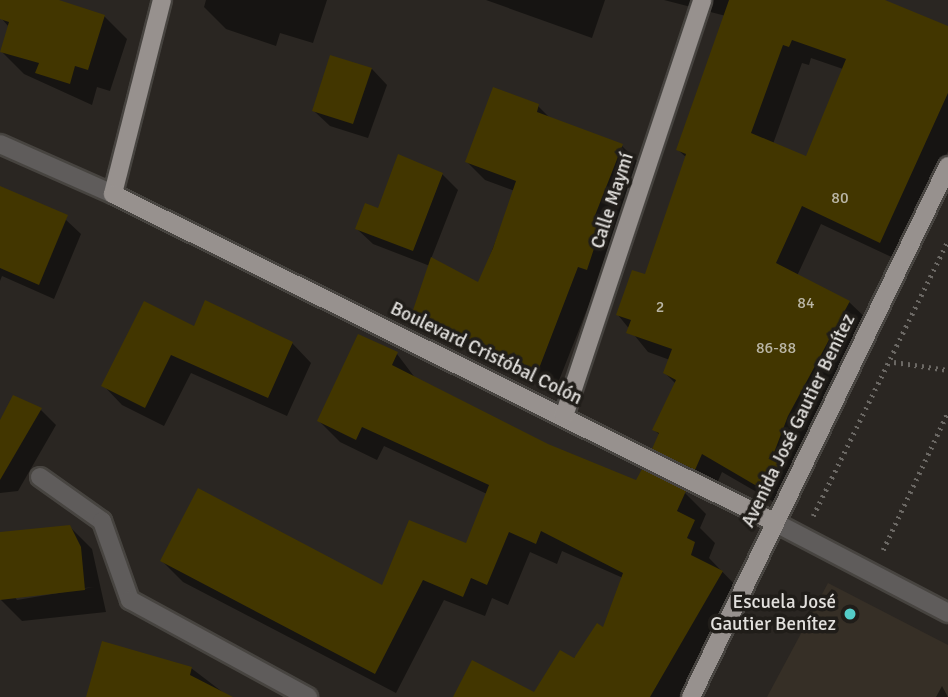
<!DOCTYPE html>
<meta charset="utf-8">
<style>
body{margin:0}
#map{position:relative;width:948px;height:697px;overflow:hidden;background:#2a2622;font-family:Signika,sans-serif}
div>[style]{position:absolute}
.built>*{inset:0;background:#362f26}
.shadow>*{inset:0;background:#0007}
.building>*{inset:0;background:#423600}
.path>*{height:4.5px;margin-top:-2.25px;transform-origin:0;background:repeating-linear-gradient(90deg,#6b6864 0 2px,transparent 0 7px)}
.roads{filter:drop-shadow(2px 0 #474440) drop-shadow(-2px 0 #474440) drop-shadow(0 2px #474440) drop-shadow(0 -2px #474440)}
.minor>*{height:18px;margin:-9px;padding:0 9px;transform-origin:9px;border-radius:9px;background:#5f5c5b}
.major>*{height:18px;margin:-9px;padding:0 9px;transform-origin:9px;border-radius:9px;background:#97918e}
.dots>*{width:19px;height:19px;translate:-50% -50%;box-sizing:border-box;border:4px solid #201d19;border-radius:50%}
span{translate:-50% -50%;white-space:nowrap;text-align:center;line-height:1.15;-webkit-text-stroke:7px #201d19;paint-order:stroke}
.number-label{font-size:16px;color:#bab6a6}
.number-label span{-webkit-text-stroke-width:0}
.street-label{font-size:19px;color:#e2e0dd}
.poi-label{font-size:19px;color:#e2e0dd}
.right{translate:-100% -50%;text-align:right}
</style>
<div id="map">
<div class="built">
<div style="clip-path:polygon(828px 583px,948px 645px,948px 697px,767px 697px)"></div>
</div>
<div class="shadow">
<div style="clip-path:polygon(6px 0,53px 0,104px 16px,127px 39px,110px 91px,97px 87px,92px 105px,24px 74px,2px 52px,9px 27px,1px 18px)"></div>
<div style="clip-path:polygon(206px 0,327px 0,313px 43px,280px 33px,276px 46px,226px 29px,204px 7px)"></div>
<div style="clip-path:polygon(486px 0,605px 0,592px 38px)"></div>
<div style="clip-path:polygon(evenodd,664px 0,881px 0,948px 28px,948px 151px,900px 261px,821px 224px,797px 276px,849px 302px,869px 321px,807px 436px,786px 509px,722px 472px,715px 488px,673px 467px,654px 448px,660px 435px,654px 430px,676px 384px,665px 373px,670px 360px,648px 352px,618px 315px,646px 276px,687px 158px,678px 150px,726px 16px,664px 0,811px 58px,843px 69px,807px 158px,773px 144px,802px 63px,809px 65px,811px 58px)"></div>
<div style="clip-path:polygon(331px 57px,372px 69px,387px 85px,368px 138px,330px 126px,314px 111px)"></div>
<div style="clip-path:polygon(538px 106px,552px 120px,622px 146px,640px 164px,613px 234px,621px 241px,605px 287px,597px 284px,556px 388px,432px 331px,414px 313px,430px 266px,373px 244px,357px 229px,442px 174px,458px 190px,431px 259px,479px 284px,515px 191px,485px 180px,467px 162px)"></div>
<div style="clip-path:polygon(0 188px,65px 219px,81px 234px,54px 299px,2px 276px,0 281px)"></div>
<div style="clip-path:polygon(195px 328px,292px 343px,311px 363px,287px 416px,191px 373px,164px 426px,122px 405px,103px 385px)"></div>
<div style="clip-path:polygon(359px 336px,397px 354px,416px 379px,547px 445px,637px 482px,685px 493px,706px 514px,700px 528px,715px 543px,709px 558px,743px 593px,684px 697px,455px 697px,535px 694px,604px 630px,623px 578px,562px 551px,557px 564px,530px 552px,508px 605px,492px 598px,485px 616px,444px 600px,396px 693px,183px 582px,162px 561px,383px 587px,467px 546px,487px 494px,384px 446px,377px 460px,340px 442px,319px 421px)"></div>
<div style="clip-path:polygon(41px 410px,56px 425px,18px 491px,0 493px,0 424px)"></div>
<div style="clip-path:polygon(evenodd,69px 526px,92px 549px,106px 612px,22px 621px,0 599px,0 534px,69px 526px,94px 587px,17px 600px,14px 596px,94px 587px)"></div>
<div style="clip-path:polygon(191px 668px,229px 697px,88px 697px)"></div>
<div style="clip-path:polygon(942px 686px,948px 697px,936px 697px)"></div>
</div>
<div class="building">
<div style="clip-path:polygon(0 0,59px 0,105px 15px,88px 70px,75px 66px,70px 84px,35px 73px,39px 63px,0 52px,9px 22px,0 19px)"></div>
<div style="clip-path:polygon(evenodd,729px 0,885px 0,948px 26px,948px 93px,880px 243px,802px 206px,776px 263px,850px 301px,788px 416px,772px 458px,781px 463px,767px 492px,702px 454px,695px 470px,652px 449px,659px 433px,652px 430px,676px 380px,663px 373px,672px 349px,626px 333px,631px 320px,616px 315px,632px 270px,645px 274px,686px 154px,676px 150px,729px 0,792px 40px,846px 59px,806px 156px,751px 133px,783px 45px,789px 47px,792px 40px)"></div>
<div style="clip-path:polygon(330px 55px,372px 68px,353px 124px,312px 111px)"></div>
<div style="clip-path:polygon(493px 87px,539px 104px,537px 112px,623px 144px,594px 218px,603px 221px,587px 270px,578px 267px,538px 371px,412px 313px,431px 257px,478px 282px,493px 248px,516px 181px,465px 162px)"></div>
<div style="clip-path:polygon(398px 154px,443px 173px,413px 251px,355px 229px,365px 203px,378px 208px)"></div>
<div style="clip-path:polygon(0 186px,68px 215px,39px 285px,0 268px)"></div>
<div style="clip-path:polygon(205px 300px,293px 342px,268px 398px,171px 355px,145px 408px,101px 386px,144px 301px,194px 326px)"></div>
<div style="clip-path:polygon(358px 334px,398px 352px,392px 365px,548px 444px,636px 480px,642px 469px,686px 491px,677px 511px,695px 520px,687px 538px,695px 542px,691px 555px,723px 571px,650px 697px,453px 697px,472px 660px,534px 692px,560px 650px,574px 658px,597px 623px,603px 627px,623px 573px,541px 531px,536px 544px,509px 532px,487px 585px,471px 578px,463px 597px,423px 580px,375px 674px,160px 561px,198px 488px,382px 585px,409px 520px,466px 543px,489px 485px,362px 427px,356px 440px,317px 421px)"></div>
<div style="clip-path:polygon(13px 395px,42px 408px,0 480px,0 420px)"></div>
<div style="clip-path:polygon(70px 525px,81px 547px,85px 590px,0 600px,0 532px)"></div>
<div style="clip-path:polygon(102px 641px,192px 667px,190px 675px,233px 697px,86px 697px)"></div>
</div>
<div class="path">
<div style="left:894px;top:362px;width:55px;rotate:8.4deg"></div>
<div style="left:813px;top:516px;width:306px;rotate:-63.9deg"></div>
<div style="left:883px;top:550px;width:153px;rotate:-64.8deg"></div>
</div>
<div class="roads">
<div class="minor">
<div style="left:0;top:144px;width:124px;rotate:23.9deg"></div>
<div style="left:40px;top:477px;width:76px;rotate:35.4deg"></div>
<div style="left:102px;top:521px;width:84px;rotate:70.5deg"></div>
<div style="left:130px;top:600px;width:203px;rotate:28.6deg"></div>
<div style="left:772px;top:521px;width:199px;rotate:27.6deg"></div>
</div>
<div class="major">
<div style="left:162px;top:0;width:200px;rotate:104.2deg"></div>
<div style="left:113px;top:194px;width:736px;rotate:26.39deg"></div>
<div style="left:564px;top:416px;width:438px;rotate:-71.6deg"></div>
<div style="left:691px;top:697px;width:590px;rotate:-64.17deg"></div>
</div>
</div>
<div class="dots">
<div style="left:850px;top:614px;background:#54cdc8"></div>
</div>
<div class="number-label">
<span style="left:840px;top:198px">80</span>
<span style="left:806px;top:303px">84</span>
<span style="left:660px;top:307px">2</span>
<span style="left:776px;top:348px">86-88</span>
</div>
<div class="street-label">
<span style="left:613px;top:201px;rotate:-72deg">Calle Maymí</span>
<span style="left:486px;top:354px;rotate:26deg">Boulevard Cristóbal Colón</span>
<span style="left:799px;top:421px;rotate:-64deg">Avenida José Gautier Benítez</span>
</div>
<div class="poi-label">
<span class="right" style="left:836px;top:614px">Escuela José<br>Gautier Benítez</span>
</div>
</div>
